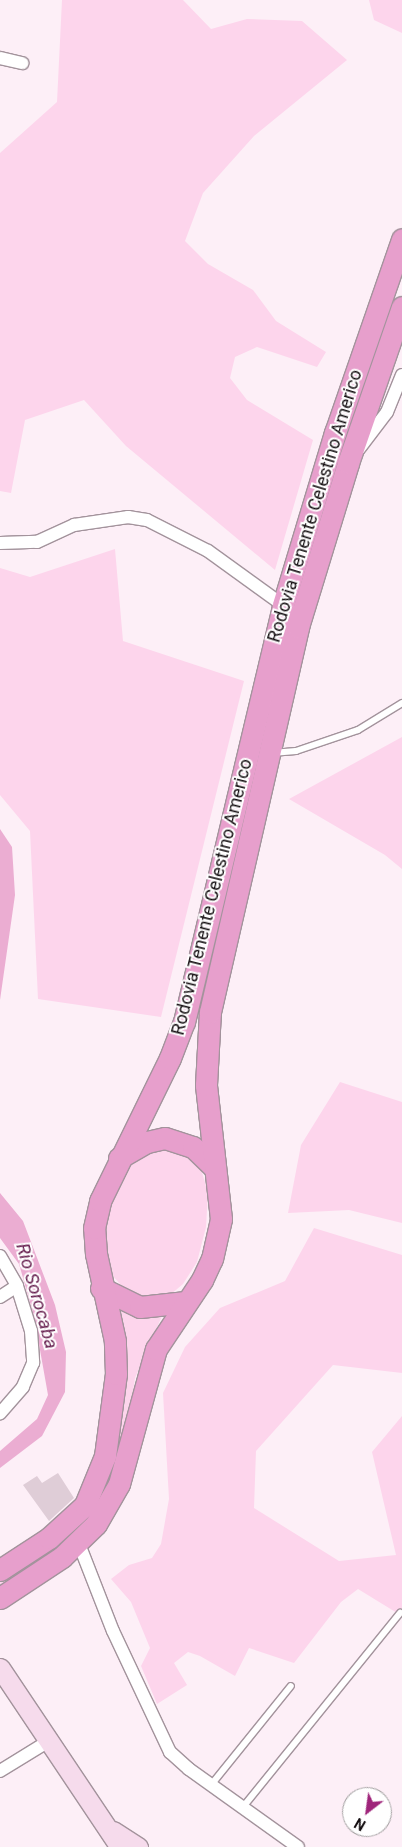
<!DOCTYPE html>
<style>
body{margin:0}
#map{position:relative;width:402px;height:1847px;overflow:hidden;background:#fdeff7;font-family:Roboto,sans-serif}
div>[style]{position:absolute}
.green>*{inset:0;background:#fdd5ec}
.water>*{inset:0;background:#ebadd2}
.building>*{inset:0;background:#dfcdd7}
.roads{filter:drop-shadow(1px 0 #a3939c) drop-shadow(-1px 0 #a3939c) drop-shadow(0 1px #a3939c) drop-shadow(0 -1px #a3939c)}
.service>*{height:6px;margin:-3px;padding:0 3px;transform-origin:3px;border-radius:3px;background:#fff}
.minor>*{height:12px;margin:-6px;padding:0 6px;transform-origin:6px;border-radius:6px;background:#fff}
.secondary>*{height:19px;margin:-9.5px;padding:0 9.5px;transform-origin:9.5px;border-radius:9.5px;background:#f6dbec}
.trunk>*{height:21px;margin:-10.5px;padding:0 10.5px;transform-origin:10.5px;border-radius:10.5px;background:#e79fcc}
span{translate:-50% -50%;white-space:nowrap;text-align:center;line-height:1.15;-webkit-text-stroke:4px #fff;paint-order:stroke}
.street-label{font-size:18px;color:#130d10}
.water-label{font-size:19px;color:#672050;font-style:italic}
.north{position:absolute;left:342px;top:1787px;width:50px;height:50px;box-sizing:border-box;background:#fff;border:1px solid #a19e9f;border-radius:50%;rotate:210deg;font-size:14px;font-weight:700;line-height:20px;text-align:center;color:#130d10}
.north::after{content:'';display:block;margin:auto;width:18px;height:22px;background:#9f257b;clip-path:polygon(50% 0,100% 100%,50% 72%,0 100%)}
</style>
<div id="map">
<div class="green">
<div style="clip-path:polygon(62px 0,183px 0,211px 29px,247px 19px,302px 21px,347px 60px,254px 136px,203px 193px,185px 241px,208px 264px,253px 290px,276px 321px,326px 352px,317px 367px,257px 347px,235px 357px,230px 378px,247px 400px,313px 440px,275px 570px,126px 446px,84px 400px,25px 420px,11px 493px,0 491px,0 153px,57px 102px)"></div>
<div style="clip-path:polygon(369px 0,402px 0,402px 33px,374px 20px)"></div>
<div style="clip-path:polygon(115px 549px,123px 641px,244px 681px,161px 1017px,38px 999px,30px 831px,0 795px,0 568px,30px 577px)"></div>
<div style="clip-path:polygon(402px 737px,402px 869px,385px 855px,289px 799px)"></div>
<div style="clip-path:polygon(340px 1082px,402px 1102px,402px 1223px,349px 1210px,288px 1213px,301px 1145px)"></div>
<div style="clip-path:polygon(174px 1146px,199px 1162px,208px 1193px,206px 1227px,197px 1262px,183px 1284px,170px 1295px,143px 1298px,125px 1290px,113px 1276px,106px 1247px,106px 1210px,114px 1188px,136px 1153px)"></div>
<div style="clip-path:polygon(314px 1228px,402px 1255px,402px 1373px,333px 1365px,256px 1451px,254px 1508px,339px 1561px,396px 1555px,372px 1452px,402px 1416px,402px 1616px,358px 1589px,341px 1602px,294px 1663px,249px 1648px,235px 1676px,200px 1656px,188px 1652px,174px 1663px,187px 1685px,157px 1704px,141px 1666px,150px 1648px,131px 1602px,111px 1579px,129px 1565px,152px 1558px,161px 1544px,169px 1499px,163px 1393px,185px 1347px,220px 1308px,285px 1281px)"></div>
<div style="clip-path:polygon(115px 1303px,137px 1315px,162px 1316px,135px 1378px,123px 1457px,89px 1526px,0 1591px,0 1577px,65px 1535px,124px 1392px,127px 1353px,124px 1327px)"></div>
</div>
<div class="water">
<div style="clip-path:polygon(0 829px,12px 847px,15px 895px,0 1000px)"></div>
<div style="clip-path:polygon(0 1193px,23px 1221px,55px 1305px,66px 1352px,65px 1392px,42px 1436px,0 1468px,0 1451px,37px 1419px,48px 1395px,34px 1316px,19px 1264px,0 1238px)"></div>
</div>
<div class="building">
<div style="clip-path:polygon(58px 1473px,74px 1498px,49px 1521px,23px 1485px,37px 1476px,42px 1483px)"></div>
</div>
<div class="roads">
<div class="service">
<div style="left:272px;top:753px;width:24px;rotate:-5deg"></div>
<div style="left:296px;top:751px;width:65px;rotate:-18.7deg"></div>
<div style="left:358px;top:730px;width:52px;rotate:-31.5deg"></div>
<div style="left:211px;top:1785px;width:127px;rotate:-51.1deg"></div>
<div style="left:243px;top:1807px;width:250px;rotate:-51deg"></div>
</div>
<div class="minor">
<div style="left:0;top:58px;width:23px;rotate:13deg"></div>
<div style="left:359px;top:449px;width:46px;rotate:-52.9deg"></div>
<div style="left:387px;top:412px;width:40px;rotate:-68deg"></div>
<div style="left:0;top:543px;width:37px;rotate:-2deg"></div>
<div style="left:37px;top:542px;width:41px;rotate:-24.7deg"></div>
<div style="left:74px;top:525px;width:55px;rotate:-8.4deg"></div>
<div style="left:128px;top:517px;width:19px;rotate:9deg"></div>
<div style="left:147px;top:520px;width:68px;rotate:26.9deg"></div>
<div style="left:208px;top:551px;width:92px;rotate:35.8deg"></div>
<div style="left:0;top:1256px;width:34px;rotate:60deg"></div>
<div style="left:17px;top:1286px;width:47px;rotate:72.7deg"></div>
<div style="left:31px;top:1331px;width:32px;rotate:86deg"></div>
<div style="left:33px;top:1363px;width:26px;rotate:113deg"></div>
<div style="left:23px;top:1387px;width:35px;rotate:131deg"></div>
<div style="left:0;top:1297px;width:20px;rotate:-33deg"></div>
<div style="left:79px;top:1544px;width:93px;rotate:68.7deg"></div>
<div style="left:113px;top:1631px;width:134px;rotate:64.8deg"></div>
<div style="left:170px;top:1752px;width:25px;rotate:42deg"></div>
<div style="left:189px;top:1769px;width:134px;rotate:35.6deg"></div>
<div style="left:0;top:1771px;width:57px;rotate:-31.5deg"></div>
</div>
<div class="secondary">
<div style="left:0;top:1668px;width:216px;rotate:56.2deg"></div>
<div style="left:113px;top:1831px;width:30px;rotate:33deg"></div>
</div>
<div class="trunk">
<div style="left:119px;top:1158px;width:32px;rotate:-30deg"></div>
<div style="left:147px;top:1142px;width:18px;rotate:-13deg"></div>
<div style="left:165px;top:1138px;width:29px;rotate:18deg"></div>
<div style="left:193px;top:1147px;width:29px;rotate:44deg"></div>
<div style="left:101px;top:1288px;width:43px;rotate:26deg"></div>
<div style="left:140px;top:1307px;width:46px;rotate:-6.2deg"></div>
<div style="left:0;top:1570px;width:59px;rotate:-33.1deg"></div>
<div style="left:49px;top:1538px;width:49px;rotate:-42.5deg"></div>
<div style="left:85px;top:1505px;width:53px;rotate:-67.8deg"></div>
<div style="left:105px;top:1456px;width:83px;rotate:-82.4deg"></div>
<div style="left:116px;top:1374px;width:33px;rotate:-92deg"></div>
<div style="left:115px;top:1341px;width:89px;rotate:-102.3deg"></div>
<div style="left:96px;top:1254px;width:26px;rotate:-94deg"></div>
<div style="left:94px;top:1228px;width:28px;rotate:-77deg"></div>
<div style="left:100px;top:1201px;width:159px;rotate:-63.9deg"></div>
<div style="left:170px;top:1058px;width:39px;rotate:-69deg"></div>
<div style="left:184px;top:1022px;width:429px;rotate:-76.6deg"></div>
<div style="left:283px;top:605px;width:180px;rotate:-73.2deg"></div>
<div style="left:335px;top:433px;width:205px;rotate:-70.9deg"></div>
<div style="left:0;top:1598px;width:74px;rotate:-33.5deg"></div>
<div style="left:62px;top:1557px;width:47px;rotate:-44.1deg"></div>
<div style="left:96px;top:1524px;width:46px;rotate:-60.1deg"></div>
<div style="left:119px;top:1484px;width:140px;rotate:-74.7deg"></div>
<div style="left:156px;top:1349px;width:83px;rotate:-56.3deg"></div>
<div style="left:202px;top:1280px;width:23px;rotate:-65deg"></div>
<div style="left:212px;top:1259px;width:41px;rotate:-77.3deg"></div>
<div style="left:221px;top:1219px;width:135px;rotate:-96.4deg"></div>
<div style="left:206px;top:1085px;width:73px;rotate:-86.9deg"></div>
<div style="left:210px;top:1012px;width:395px;rotate:-77.1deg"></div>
<div style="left:298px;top:627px;width:171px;rotate:-73deg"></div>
<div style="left:348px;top:463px;width:165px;rotate:-70.9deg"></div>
</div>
</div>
<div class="street-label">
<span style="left:315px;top:506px;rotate:-73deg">Rodovia Tenente Celestino Americo</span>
<span style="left:212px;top:897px;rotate:-76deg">Rodovia Tenente Celestino Americo</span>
</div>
<div class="water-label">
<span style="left:37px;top:1296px;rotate:74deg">Rio Sorocaba</span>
</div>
<div class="north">N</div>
</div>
